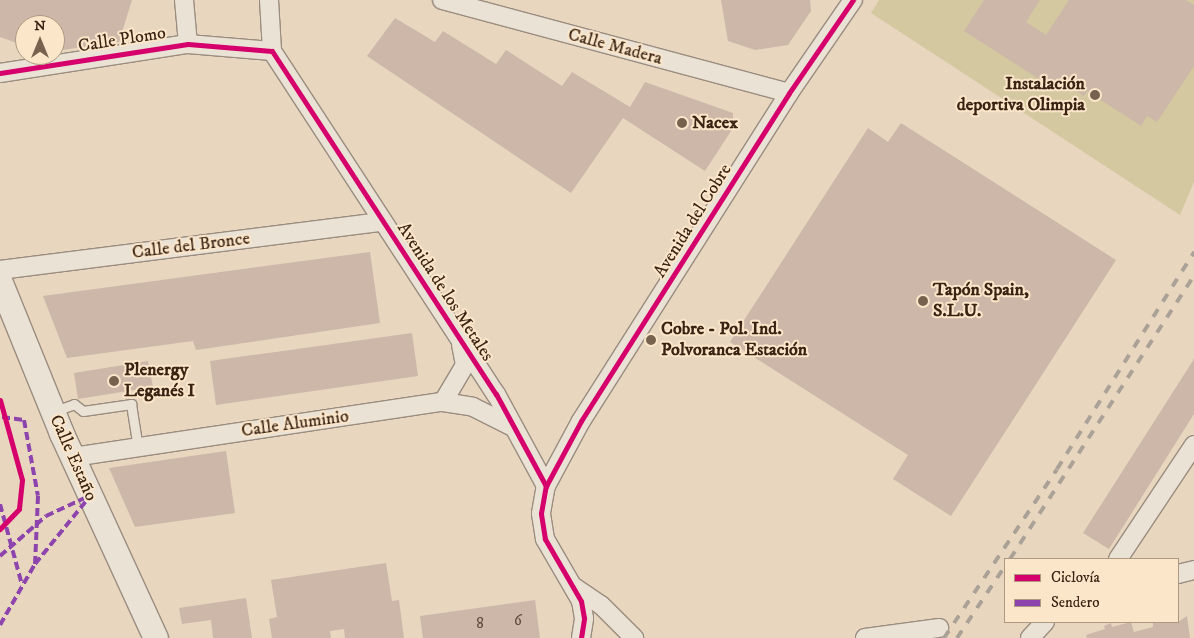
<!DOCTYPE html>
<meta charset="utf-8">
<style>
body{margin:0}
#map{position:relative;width:1194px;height:638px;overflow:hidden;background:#e8d6bf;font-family:"IM FELL DW Pica",serif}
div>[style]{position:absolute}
.green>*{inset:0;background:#d4c8a0}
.building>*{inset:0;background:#ccb7a8}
.roads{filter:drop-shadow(1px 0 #9a8d7f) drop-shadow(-1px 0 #9a8d7f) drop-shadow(0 1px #9a8d7f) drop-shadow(0 -1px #9a8d7f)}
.lane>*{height:9px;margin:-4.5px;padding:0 4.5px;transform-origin:4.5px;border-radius:4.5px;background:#ebe2d6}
.street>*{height:18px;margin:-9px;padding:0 9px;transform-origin:9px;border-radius:9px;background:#ebe2d6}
.secondary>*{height:24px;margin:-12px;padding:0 12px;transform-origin:12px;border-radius:12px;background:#ebe2d6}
.rail>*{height:4px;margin-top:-2px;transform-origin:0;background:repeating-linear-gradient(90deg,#aaa197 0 9px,transparent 0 18px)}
.quiet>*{height:4px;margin-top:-2px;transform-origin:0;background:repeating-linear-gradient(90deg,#8e44ad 0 8px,transparent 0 12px)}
.cycleway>*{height:5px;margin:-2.5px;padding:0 2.5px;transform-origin:2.5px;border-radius:2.5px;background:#d6006c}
.dots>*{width:14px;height:14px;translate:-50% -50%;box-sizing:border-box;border:2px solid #fbe6ca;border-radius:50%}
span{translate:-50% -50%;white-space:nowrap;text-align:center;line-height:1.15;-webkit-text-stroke:4px #fbe6ca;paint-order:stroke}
.number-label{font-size:15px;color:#5e4838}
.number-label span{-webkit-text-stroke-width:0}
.street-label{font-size:18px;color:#3a2313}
.poi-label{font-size:18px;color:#3a2313;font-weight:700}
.right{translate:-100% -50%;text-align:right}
.left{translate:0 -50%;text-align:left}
.legend{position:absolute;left:1004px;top:558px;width:175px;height:65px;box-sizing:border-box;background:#fbe6ca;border:1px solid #ae9881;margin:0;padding:6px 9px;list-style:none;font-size:15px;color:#3a2313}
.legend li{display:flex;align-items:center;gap:10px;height:25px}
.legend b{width:25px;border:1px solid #ae9881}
.north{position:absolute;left:15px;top:15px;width:50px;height:50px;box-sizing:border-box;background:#fbe6ca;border:1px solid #ae9881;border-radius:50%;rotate:0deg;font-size:14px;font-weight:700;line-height:20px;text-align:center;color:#3a2313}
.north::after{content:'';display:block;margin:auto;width:18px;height:22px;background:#77624f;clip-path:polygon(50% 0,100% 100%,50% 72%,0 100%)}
</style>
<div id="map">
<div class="green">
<div style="clip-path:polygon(879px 0,1194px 0,1194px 182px,1180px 215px,871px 13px)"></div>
</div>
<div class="building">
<div style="clip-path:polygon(0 0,132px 0,119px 42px,55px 51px,55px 25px,25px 25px,25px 46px,0 37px)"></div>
<div style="clip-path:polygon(721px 0,810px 0,811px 11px,788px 45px,755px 50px,728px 41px)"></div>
<div style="clip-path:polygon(984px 0,1040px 0,1026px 22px,1046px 35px,1069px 0,1186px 0,1194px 5px,1194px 66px,1157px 122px,1147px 116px,1141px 126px,1087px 91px,1084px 96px,1059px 80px,1053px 88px,964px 31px)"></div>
<div style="clip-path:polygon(395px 18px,435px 42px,443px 31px,496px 64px,506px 50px,562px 86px,572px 72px,630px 107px,645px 82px,733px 113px,733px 128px,705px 171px,623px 118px,571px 193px,367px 56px)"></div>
<div style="clip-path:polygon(901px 123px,1116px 260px,951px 516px,893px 479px,908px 455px,730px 342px,868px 128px,888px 142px)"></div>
<div style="clip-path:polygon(370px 252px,380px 323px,196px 350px,193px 341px,67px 358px,43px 296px)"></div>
<div style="clip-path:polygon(412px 333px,418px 376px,216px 405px,210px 361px)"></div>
<div style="clip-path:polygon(1194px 359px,1194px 414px,1109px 549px,1083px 533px)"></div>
<div style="clip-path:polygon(148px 361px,153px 387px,78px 399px,74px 373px)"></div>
<div style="clip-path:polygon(226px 451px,235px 513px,135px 527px,109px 468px)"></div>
<div style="clip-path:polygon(386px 563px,392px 601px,399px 600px,404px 638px,345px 638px,344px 629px,330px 631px,331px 638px,272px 638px,269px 619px,277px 617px,271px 580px)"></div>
<div style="clip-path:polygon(246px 598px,252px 638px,213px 638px,211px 620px,182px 624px,179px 608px)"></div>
<div style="clip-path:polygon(535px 600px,540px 638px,423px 638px,420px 616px)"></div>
<div style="clip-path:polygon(1187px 616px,1190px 638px,1087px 638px,1086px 635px,1105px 629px,1104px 626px,1111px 623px,1112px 627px,1131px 622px,1134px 632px,1153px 627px,1153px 623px,1158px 622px,1178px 622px)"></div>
</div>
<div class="roads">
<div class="lane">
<div style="left:55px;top:411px;width:20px;rotate:-20deg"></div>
<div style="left:74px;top:404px;width:11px;rotate:38deg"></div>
<div style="left:83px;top:411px;width:49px;rotate:-8.3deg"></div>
<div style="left:131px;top:404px;width:45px;rotate:81deg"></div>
</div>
<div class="street">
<div style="left:184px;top:0;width:44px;rotate:84.8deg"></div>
<div style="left:269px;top:0;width:51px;rotate:86.6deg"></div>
<div style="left:442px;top:0;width:359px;rotate:15deg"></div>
<div style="left:0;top:73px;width:190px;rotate:-8.8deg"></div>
<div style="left:188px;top:44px;width:84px;rotate:4.8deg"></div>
<div style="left:272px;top:51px;width:410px;rotate:56.9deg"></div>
<div style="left:496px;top:394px;width:105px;rotate:61.5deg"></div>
<div style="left:0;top:270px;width:385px;rotate:-7.2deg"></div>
<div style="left:443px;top:402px;width:43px;rotate:-59.3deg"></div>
<div style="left:465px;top:365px;width:21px;rotate:-101deg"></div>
<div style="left:73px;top:457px;width:374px;rotate:-8.5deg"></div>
<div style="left:443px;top:402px;width:30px;rotate:9deg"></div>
<div style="left:473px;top:407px;width:45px;rotate:26.6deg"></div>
<div style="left:1118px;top:559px;width:137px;rotate:-56.3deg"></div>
<div style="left:1178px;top:574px;width:16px;rotate:-14deg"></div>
<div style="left:574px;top:587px;width:32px;rotate:34deg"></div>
<div style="left:601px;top:605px;width:47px;rotate:45deg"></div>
<div style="left:581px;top:638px;width:20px;rotate:-81deg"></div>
<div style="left:584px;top:618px;width:17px;rotate:-100deg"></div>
<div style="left:581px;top:601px;width:72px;rotate:-120.1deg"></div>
<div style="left:545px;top:539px;width:26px;rotate:-99deg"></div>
<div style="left:541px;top:513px;width:27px;rotate:-80deg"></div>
<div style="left:546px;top:486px;width:74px;rotate:-61.7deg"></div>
<div style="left:581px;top:421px;width:388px;rotate:-57.6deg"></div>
<div style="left:789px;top:93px;width:113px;rotate:-55.5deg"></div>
<div style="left:865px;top:638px;width:75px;rotate:-7.7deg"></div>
<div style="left:1030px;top:638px;width:22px;rotate:-47deg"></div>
</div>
<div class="secondary">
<div style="left:0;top:281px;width:165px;rotate:67.9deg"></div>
<div style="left:62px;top:434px;width:225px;rotate:65.3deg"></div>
</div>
</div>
<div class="rail">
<div style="left:1010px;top:559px;width:338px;rotate:-57deg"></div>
<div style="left:944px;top:638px;width:203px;rotate:-56.2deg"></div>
<div style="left:1057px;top:469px;width:257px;rotate:-57.7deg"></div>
<div style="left:957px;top:638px;width:87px;rotate:-56.3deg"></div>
</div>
<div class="quiet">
<div style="left:2px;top:417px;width:22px;rotate:8deg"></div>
<div style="left:24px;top:420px;width:77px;rotate:79.6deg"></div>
<div style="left:38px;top:496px;width:68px;rotate:92.5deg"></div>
<div style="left:0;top:504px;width:84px;rotate:74.8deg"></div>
<div style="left:0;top:556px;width:61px;rotate:-41deg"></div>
<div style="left:46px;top:516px;width:45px;rotate:-24.9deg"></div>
<div style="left:0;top:625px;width:70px;rotate:-60.2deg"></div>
<div style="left:35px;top:564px;width:87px;rotate:-51deg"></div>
</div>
<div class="cycleway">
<div style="left:0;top:73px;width:190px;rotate:-8.8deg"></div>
<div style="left:188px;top:44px;width:84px;rotate:4.8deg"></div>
<div style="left:272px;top:51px;width:410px;rotate:56.9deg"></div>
<div style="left:496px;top:394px;width:105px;rotate:61.5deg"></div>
<div style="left:0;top:400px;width:83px;rotate:74.6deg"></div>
<div style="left:22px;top:480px;width:29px;rotate:96deg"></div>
<div style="left:19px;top:509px;width:28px;rotate:134deg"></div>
<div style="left:581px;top:638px;width:20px;rotate:-81deg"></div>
<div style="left:584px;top:618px;width:17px;rotate:-100deg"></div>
<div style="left:581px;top:601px;width:72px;rotate:-120.1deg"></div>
<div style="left:545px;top:539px;width:26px;rotate:-99deg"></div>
<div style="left:541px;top:513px;width:27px;rotate:-80deg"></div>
<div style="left:546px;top:486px;width:74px;rotate:-61.7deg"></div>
<div style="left:581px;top:421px;width:388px;rotate:-57.6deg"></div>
<div style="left:789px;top:93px;width:113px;rotate:-55.5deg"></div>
</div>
<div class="dots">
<div style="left:1095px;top:95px;background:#77624f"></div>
<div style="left:682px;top:123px;background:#77624f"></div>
<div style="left:923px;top:301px;background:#77624f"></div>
<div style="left:651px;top:340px;background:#77624f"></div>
<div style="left:114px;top:381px;background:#77624f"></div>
</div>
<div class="number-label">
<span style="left:518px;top:621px">6</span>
<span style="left:480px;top:624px">8</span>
</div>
<div class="street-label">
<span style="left:122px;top:40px;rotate:-9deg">Calle Plomo</span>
<span style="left:615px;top:47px;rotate:15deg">Calle Madera</span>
<span style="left:693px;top:221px;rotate:-58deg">Avenida del Cobre</span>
<span style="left:191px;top:246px;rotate:-7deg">Calle del Bronce</span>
<span style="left:445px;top:292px;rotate:57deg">Avenida de los Metales</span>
<span style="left:295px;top:424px;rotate:-8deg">Calle Aluminio</span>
<span style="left:73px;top:458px;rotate:66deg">Calle Estaño</span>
</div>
<div class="poi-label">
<span class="right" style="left:1085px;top:95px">Instalación<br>deportiva Olimpia</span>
<span class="left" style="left:692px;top:123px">Nacex</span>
<span class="left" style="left:933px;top:301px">Tapón Spain,<br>S.L.U.</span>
<span class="left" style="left:661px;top:340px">Cobre - Pol. Ind.<br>Polvoranca Estación</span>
<span class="left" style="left:124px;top:381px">Plenergy<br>Leganés I</span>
</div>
<ul class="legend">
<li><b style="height:6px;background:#d6006c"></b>Ciclovía</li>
<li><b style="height:6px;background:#8e44ad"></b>Sendero</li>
</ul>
<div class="north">N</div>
</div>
